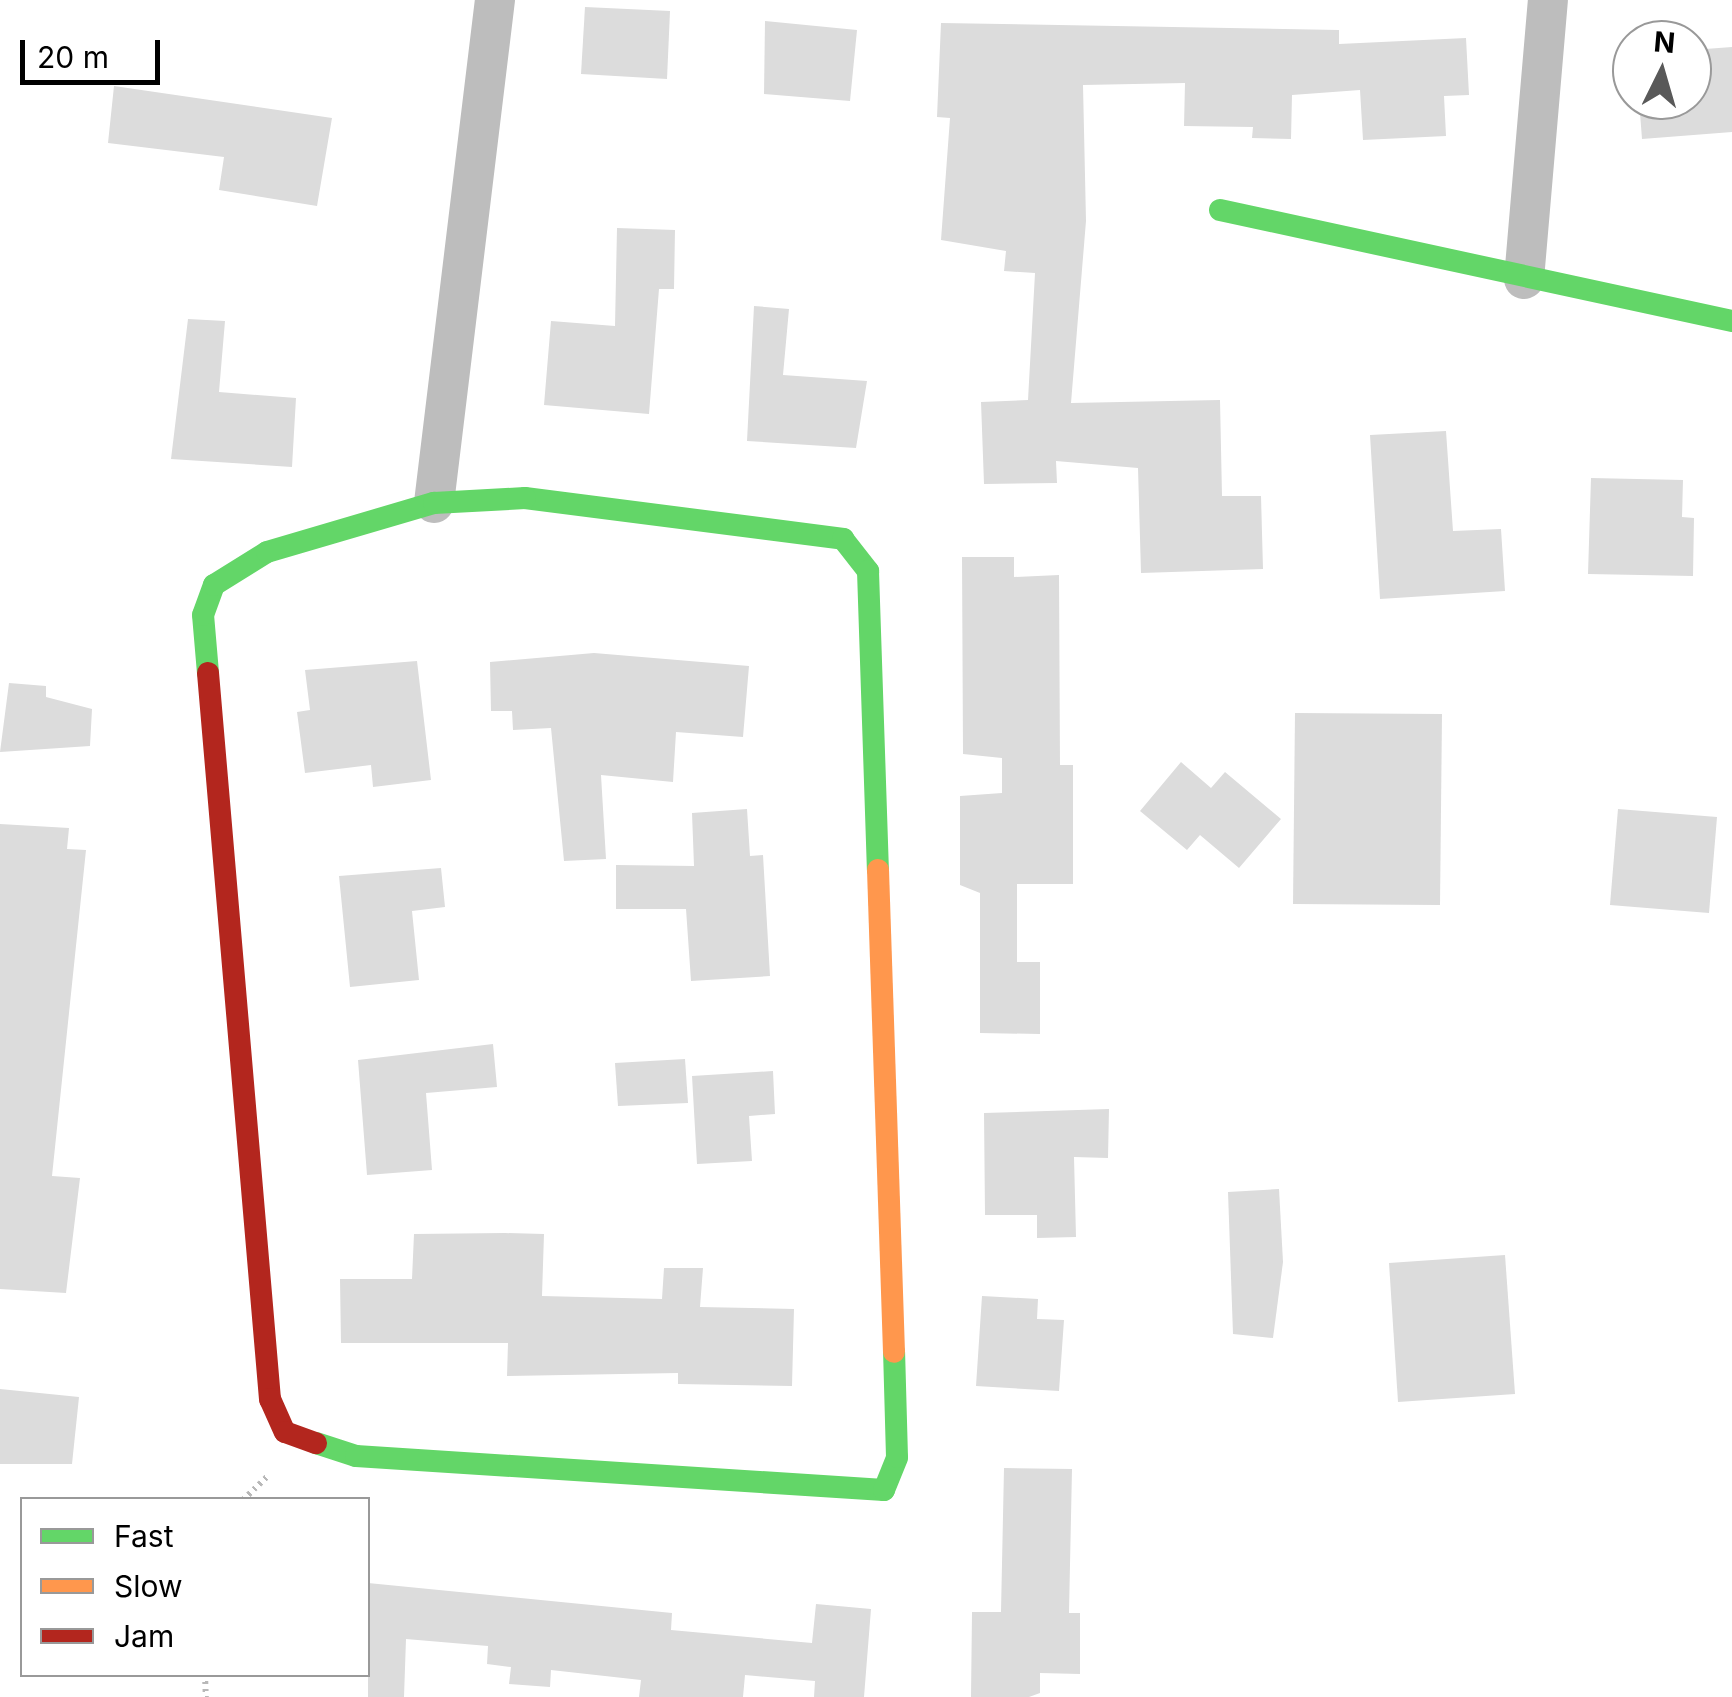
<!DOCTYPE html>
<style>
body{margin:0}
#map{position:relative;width:1732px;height:1697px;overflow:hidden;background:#fff;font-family:Inter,sans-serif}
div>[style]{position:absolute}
.building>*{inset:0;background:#dcdcdc}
.path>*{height:6px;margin-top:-3px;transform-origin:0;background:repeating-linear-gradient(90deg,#b8b8b8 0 2.5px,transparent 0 7.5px)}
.street>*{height:40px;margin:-20px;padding:0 20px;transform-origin:20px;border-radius:20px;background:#bdbdbd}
.fast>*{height:22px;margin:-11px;padding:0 11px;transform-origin:11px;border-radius:11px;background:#63d668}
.slow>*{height:22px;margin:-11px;padding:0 11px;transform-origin:11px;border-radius:11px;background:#ff974d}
.jam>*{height:22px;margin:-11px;padding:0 11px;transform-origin:11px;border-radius:11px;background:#b3261e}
span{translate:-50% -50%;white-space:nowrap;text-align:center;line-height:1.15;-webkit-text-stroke:10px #fff;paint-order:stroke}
.legend{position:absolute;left:20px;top:1497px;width:350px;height:180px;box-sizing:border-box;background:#fff;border:2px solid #999;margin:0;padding:12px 18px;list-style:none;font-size:30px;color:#000}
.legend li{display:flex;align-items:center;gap:20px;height:50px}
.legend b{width:50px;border:2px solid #999}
.north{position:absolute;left:1612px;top:20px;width:100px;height:100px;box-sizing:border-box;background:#fff;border:2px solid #999;border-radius:50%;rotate:5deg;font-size:28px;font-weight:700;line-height:40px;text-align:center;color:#000}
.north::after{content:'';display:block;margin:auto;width:35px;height:45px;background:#595959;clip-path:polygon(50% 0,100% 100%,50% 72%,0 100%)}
.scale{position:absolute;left:20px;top:40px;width:140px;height:45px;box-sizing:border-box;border:5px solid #000;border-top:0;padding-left:12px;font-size:30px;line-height:35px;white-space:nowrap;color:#000;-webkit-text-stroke:8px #fff;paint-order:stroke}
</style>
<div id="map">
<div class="building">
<div style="clip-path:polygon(585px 7px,670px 11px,667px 79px,581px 74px)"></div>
<div style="clip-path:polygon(765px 21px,857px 30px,850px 101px,764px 94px)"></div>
<div style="clip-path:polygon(941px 23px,1339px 30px,1339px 44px,1466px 38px,1469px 95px,1444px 96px,1446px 136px,1363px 140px,1360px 90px,1292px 95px,1291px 139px,1252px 138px,1253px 127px,1184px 126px,1185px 83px,1083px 85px,1086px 221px,1071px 403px,1220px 400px,1222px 496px,1261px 496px,1263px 569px,1141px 573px,1138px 468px,1056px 461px,1057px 483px,984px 484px,981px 402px,1028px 400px,1035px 273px,1004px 271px,1006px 251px,941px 240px,950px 118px,937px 117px)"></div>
<div style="clip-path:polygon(1732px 47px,1732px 132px,1642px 139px,1639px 100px,1692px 100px,1692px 50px)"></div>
<div style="clip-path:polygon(114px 86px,332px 118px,317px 206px,219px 190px,224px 157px,108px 143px)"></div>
<div style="clip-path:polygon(617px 228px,675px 230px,674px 289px,659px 289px,649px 414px,544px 405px,551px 321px,615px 326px)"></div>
<div style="clip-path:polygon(754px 306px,789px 309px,783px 375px,867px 381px,856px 448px,747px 441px)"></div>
<div style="clip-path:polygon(188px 319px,225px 321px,219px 392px,296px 398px,292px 467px,171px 459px)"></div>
<div style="clip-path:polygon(1446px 431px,1453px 531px,1501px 529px,1505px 591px,1380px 599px,1370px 435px)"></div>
<div style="clip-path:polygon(1591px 478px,1683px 480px,1682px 517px,1694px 518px,1693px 576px,1588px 574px)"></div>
<div style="clip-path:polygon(962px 557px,1014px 557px,1014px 577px,1059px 575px,1060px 765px,1073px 765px,1073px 884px,1017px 884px,1017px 962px,1040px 962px,1040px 1034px,980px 1033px,980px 893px,960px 885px,960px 796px,1002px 793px,1002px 758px,963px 754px)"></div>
<div style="clip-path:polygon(594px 653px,749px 666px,743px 737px,676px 732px,673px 782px,601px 775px,606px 859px,564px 861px,551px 728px,513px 730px,512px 711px,491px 711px,490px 662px)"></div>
<div style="clip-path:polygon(417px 661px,431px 780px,373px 787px,371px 765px,305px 773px,297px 712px,310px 710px,305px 670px)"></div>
<div style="clip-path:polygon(9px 683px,46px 686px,46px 697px,92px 709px,90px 746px,0 752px)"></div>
<div style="clip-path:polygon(1295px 713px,1442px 714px,1440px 905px,1293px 904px)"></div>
<div style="clip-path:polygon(1181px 762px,1211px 788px,1225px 772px,1281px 819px,1239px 868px,1200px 835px,1187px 850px,1140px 811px)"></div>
<div style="clip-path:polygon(747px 809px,750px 856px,763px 855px,770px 976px,691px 981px,686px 909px,616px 909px,616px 865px,694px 866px,692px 813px)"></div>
<div style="clip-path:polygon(1618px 809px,1717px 817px,1709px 913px,1610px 905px)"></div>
<div style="clip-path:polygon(0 824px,69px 828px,67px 849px,86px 850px,52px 1176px,80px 1178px,66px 1293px,0 1289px)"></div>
<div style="clip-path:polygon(441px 868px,445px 907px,412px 911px,419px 980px,350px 987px,339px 876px)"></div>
<div style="clip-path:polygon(493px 1044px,497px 1087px,426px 1093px,432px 1170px,367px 1175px,358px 1060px)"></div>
<div style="clip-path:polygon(685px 1059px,688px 1103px,618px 1106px,615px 1063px)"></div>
<div style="clip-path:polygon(773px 1071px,775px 1114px,749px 1116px,752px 1161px,697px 1164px,692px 1076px)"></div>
<div style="clip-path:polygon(1109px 1109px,1108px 1158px,1074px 1157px,1076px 1237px,1037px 1238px,1037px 1215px,985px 1215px,984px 1113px)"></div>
<div style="clip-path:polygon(1279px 1189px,1283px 1262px,1273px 1338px,1233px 1334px,1228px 1192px)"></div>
<div style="clip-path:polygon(505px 1233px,544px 1234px,542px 1296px,662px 1299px,664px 1268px,703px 1268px,700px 1307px,794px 1309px,792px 1386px,678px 1384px,678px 1373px,507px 1376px,508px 1343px,341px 1343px,340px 1279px,412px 1279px,414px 1234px)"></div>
<div style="clip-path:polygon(1505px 1255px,1515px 1394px,1398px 1402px,1389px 1263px)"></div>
<div style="clip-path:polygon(982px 1296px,1038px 1299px,1037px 1319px,1064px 1320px,1059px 1391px,976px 1386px)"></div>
<div style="clip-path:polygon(0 1389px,79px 1397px,72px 1464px,0 1464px)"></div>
<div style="clip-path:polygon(1004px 1468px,1072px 1469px,1069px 1613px,1080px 1613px,1080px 1674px,1040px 1673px,1040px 1693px,1029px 1697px,971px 1697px,972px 1612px,1001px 1612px)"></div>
<div style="clip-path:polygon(368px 1583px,672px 1613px,671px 1630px,812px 1643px,816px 1604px,871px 1609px,864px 1697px,814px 1697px,815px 1681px,745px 1675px,743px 1697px,639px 1697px,641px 1680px,551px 1670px,550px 1687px,509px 1684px,511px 1667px,487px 1664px,488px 1646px,406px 1639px,404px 1697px,368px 1697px)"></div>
</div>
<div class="path">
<div style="left:243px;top:1500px;width:35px;rotate:-44deg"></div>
<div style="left:205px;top:1674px;width:23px;rotate:88deg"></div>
</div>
<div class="street">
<div style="left:1524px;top:279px;width:280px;rotate:-85.1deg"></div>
<div style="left:434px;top:503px;width:507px;rotate:-83.09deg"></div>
</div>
<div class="fast">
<div style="left:1220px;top:210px;width:524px;rotate:12.23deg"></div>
<div style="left:525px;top:498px;width:321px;rotate:7.3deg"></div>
<div style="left:843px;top:539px;width:41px;rotate:52deg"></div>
<div style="left:868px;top:571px;width:299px;rotate:88.1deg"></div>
<div style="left:208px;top:673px;width:58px;rotate:-94.9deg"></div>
<div style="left:203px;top:615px;width:32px;rotate:-70deg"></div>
<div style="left:214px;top:585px;width:62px;rotate:-31.9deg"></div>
<div style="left:267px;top:552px;width:174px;rotate:-16.4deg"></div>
<div style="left:434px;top:503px;width:91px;rotate:-3.1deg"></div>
<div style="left:316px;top:1443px;width:42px;rotate:18deg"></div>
<div style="left:356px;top:1456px;width:529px;rotate:3.68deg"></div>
<div style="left:884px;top:1490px;width:35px;rotate:-68deg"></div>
<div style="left:897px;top:1457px;width:105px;rotate:-91.6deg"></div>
</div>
<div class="slow">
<div style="left:878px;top:870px;width:482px;rotate:88.1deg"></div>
</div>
<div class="jam">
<div style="left:208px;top:673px;width:729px;rotate:85.12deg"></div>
<div style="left:270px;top:1399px;width:36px;rotate:66deg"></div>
<div style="left:285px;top:1432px;width:33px;rotate:20deg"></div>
</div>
<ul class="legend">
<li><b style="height:12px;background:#63d668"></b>Fast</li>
<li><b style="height:12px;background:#ff974d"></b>Slow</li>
<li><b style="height:12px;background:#b3261e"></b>Jam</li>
</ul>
<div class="north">N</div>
<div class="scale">20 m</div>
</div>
